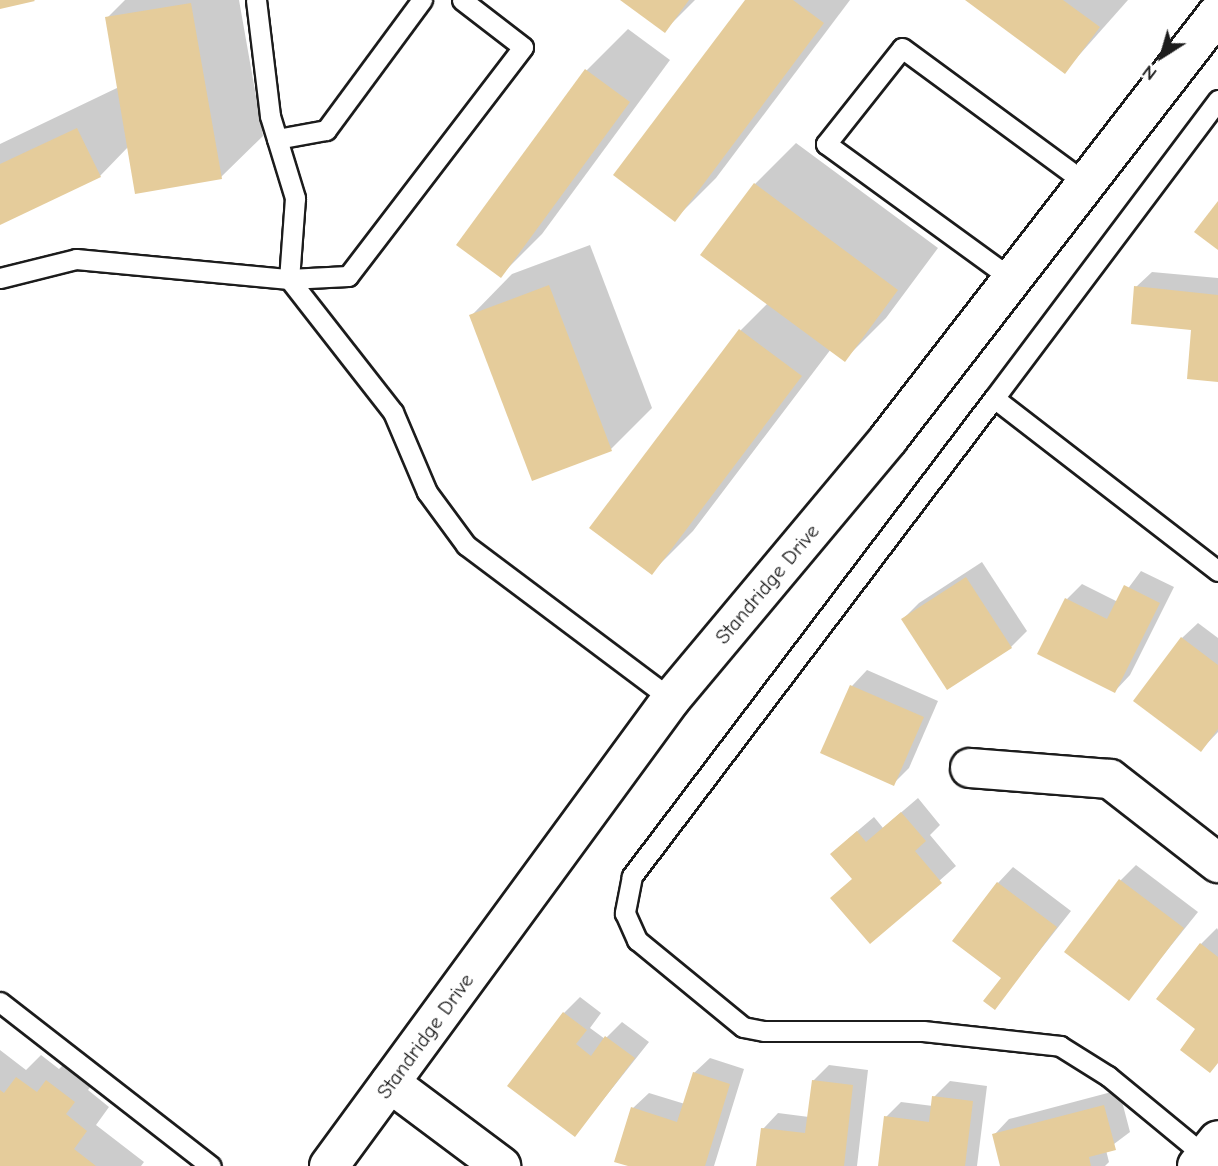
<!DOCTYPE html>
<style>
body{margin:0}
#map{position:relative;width:1218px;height:1166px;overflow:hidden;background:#fff;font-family:"Comic Neue",sans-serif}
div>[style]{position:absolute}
.shadow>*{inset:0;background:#0003}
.building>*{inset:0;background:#e5cc9b}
.roads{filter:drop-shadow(2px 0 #1c1c1c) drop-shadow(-2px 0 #1c1c1c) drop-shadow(0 2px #1c1c1c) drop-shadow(0 -2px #1c1c1c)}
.lane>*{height:19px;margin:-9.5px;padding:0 9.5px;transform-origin:9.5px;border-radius:9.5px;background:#fff}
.street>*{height:38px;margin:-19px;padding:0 19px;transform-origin:19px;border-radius:19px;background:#fff}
.secondary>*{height:38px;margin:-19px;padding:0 19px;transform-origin:19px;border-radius:19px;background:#fff}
span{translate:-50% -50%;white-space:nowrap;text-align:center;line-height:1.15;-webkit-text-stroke:6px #fff;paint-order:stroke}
.street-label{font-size:21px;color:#1c1c1c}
.north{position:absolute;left:1127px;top:21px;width:70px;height:70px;-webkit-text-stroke:5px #fff;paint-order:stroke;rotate:217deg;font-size:19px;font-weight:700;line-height:28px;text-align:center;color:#1c1c1c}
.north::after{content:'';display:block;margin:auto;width:24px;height:32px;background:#1c1c1c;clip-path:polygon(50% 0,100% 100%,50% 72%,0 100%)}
</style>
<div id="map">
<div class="shadow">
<div style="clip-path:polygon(125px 0,239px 0,263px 136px,221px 177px,129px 146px,100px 176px,0 223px,0 144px,119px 87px,107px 18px)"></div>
<div style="clip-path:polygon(622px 0,695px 0,664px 31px)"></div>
<div style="clip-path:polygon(747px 0,850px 0,716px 178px,675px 219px)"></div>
<div style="clip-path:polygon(968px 0,1128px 0,1065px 71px)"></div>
<div style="clip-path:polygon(628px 29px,670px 60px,542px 234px,501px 275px,586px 71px)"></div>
<div style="clip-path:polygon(796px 143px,938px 248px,886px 318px,845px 359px,831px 349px,693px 531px,651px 573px,741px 330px,768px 303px,755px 184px)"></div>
<div style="clip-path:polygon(590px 245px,652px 408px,611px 449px,471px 316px,512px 274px)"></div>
<div style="clip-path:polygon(1152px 272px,1218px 278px,1218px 380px,1193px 329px,1136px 287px)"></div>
<div style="clip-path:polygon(982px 562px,1027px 631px,1011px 647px,947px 687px,903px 619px,919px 603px)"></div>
<div style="clip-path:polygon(1141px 571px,1174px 587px,1130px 675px,1115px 691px,1067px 599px,1082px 584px,1118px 602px)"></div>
<div style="clip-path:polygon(1198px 623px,1218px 638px,1218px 732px,1201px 750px,1182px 638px)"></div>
<div style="clip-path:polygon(867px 670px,938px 701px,909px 768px,893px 784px,852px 686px)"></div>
<div style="clip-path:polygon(918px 798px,940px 825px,930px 835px,956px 866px,870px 942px,848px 839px,874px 817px,883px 828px)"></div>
<div style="clip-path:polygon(1136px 865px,1198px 912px,1128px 999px,1120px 881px)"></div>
<div style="clip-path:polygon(1013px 867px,1071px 911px,995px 1007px,1003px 977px,998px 883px)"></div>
<div style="clip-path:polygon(1217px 928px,1218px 930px,1218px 1063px,1197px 1029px,1201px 944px)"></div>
<div style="clip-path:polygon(580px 997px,601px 1013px,590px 1028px,605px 1039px,622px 1022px,649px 1042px,575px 1135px,564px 1013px)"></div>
<div style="clip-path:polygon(0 1050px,26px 1070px,41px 1055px,59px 1069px,70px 1058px,97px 1078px,88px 1090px,109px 1107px,96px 1125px,144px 1162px,141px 1166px,0 1166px)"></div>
<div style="clip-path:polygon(710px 1058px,744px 1069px,714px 1166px,634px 1166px,633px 1108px,649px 1093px,685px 1104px,694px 1073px)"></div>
<div style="clip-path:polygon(829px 1065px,868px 1070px,857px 1166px,758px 1166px,763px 1129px,778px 1113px,809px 1117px,813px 1081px)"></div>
<div style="clip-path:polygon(950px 1081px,987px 1086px,977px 1166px,880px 1166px,886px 1117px,901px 1102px,933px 1106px,934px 1097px)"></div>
<div style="clip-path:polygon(1119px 1090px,1130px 1132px,1106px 1150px,1109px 1162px,1105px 1166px,1002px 1166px,994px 1135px,1009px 1119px)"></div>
</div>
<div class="building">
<div style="clip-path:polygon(0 0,34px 0,35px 1px,0 9px)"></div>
<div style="clip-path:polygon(620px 0,689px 0,665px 33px)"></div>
<div style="clip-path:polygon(745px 0,793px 0,824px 23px,675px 222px,613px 175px)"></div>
<div style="clip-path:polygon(965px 0,1063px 0,1100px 27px,1065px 74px)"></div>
<div style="clip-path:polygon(191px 3px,222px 179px,135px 194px,105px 17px)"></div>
<div style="clip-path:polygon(585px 69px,630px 102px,501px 278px,456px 245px)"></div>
<div style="clip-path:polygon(77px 128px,101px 177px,0 225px,0 164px)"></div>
<div style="clip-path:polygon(754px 183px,898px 290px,845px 362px,700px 255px)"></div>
<div style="clip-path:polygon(1218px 201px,1218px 250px,1194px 232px)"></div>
<div style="clip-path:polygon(549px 285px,612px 451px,532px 481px,469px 315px)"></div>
<div style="clip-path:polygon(1134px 286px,1218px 295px,1218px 382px,1187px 379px,1191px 330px,1131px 324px)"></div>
<div style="clip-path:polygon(739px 329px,802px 376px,652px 575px,589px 528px)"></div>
<div style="clip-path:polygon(966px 577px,1012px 648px,947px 690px,901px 619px)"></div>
<div style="clip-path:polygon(1124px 585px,1160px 603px,1115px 693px,1037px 654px,1065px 598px,1107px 619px)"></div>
<div style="clip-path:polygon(1181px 637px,1218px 665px,1218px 729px,1201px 752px,1133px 701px)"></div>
<div style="clip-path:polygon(850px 685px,924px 717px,894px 786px,820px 753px)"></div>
<div style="clip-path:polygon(901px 812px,926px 841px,915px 851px,942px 883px,870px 944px,830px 898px,852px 879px,830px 854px,857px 831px,866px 842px)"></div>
<div style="clip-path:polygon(1119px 879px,1184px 928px,1129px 1001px,1064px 952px)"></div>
<div style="clip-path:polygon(997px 882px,1057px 927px,995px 1010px,983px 1001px,1001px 978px,952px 941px)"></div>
<div style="clip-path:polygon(1200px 943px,1218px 957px,1218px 1063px,1210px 1073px,1180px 1050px,1195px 1029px,1156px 999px)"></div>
<div style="clip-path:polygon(563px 1012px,587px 1030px,576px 1044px,591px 1056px,605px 1036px,635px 1058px,575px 1137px,507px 1086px)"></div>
<div style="clip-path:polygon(693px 1072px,730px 1084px,705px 1166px,628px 1166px,614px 1162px,631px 1107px,677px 1122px)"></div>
<div style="clip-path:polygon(16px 1077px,37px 1092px,46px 1080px,75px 1102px,66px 1114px,87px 1131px,74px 1149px,96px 1166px,0 1166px,0 1090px,4px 1093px)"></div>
<div style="clip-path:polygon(812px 1080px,853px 1085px,844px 1166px,756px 1166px,761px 1128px,805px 1133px)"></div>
<div style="clip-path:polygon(932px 1096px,973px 1101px,965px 1166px,878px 1166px,884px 1116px,929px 1122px)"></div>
<div style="clip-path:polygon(1104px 1105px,1116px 1150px,1089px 1157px,1091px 1166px,1000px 1166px,992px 1134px)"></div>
</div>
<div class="roads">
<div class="lane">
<div style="left:256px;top:0;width:117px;rotate:83.1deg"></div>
<div style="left:270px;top:116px;width:86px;rotate:73deg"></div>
<div style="left:295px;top:198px;width:81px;rotate:94.2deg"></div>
<div style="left:289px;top:279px;width:169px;rotate:52deg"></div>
<div style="left:393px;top:412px;width:87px;rotate:67deg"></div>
<div style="left:427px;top:492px;width:66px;rotate:53.7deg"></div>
<div style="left:466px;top:545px;width:256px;rotate:36.9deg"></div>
<div style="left:1218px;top:100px;width:373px;rotate:126.9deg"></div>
<div style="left:994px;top:398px;width:283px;rotate:37.7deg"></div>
<div style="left:277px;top:139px;width:50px;rotate:-10.4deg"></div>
<div style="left:326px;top:130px;width:162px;rotate:-53.6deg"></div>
<div style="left:0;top:278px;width:78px;rotate:-14deg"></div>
<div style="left:76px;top:259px;width:214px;rotate:5.4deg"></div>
<div style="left:289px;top:279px;width:59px;rotate:-2.9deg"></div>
<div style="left:348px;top:276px;width:288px;rotate:-52.6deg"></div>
<div style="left:523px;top:47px;width:77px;rotate:-142.4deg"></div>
<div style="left:1012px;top:279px;width:230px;rotate:-144deg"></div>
<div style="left:826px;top:144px;width:122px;rotate:-51.6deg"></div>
<div style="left:902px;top:48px;width:228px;rotate:36.3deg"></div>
<div style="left:994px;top:398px;width:600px;rotate:127.14deg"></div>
<div style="left:632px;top:876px;width:38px;rotate:101deg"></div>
<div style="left:625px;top:913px;width:30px;rotate:66deg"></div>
<div style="left:637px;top:940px;width:137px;rotate:39.4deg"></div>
<div style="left:743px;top:1027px;width:21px;rotate:11deg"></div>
<div style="left:764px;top:1031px;width:159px"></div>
<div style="left:923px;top:1031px;width:138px;rotate:6.2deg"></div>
<div style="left:1060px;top:1046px;width:57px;rotate:32deg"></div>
<div style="left:1108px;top:1076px;width:126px;rotate:39.5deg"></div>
<div style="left:0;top:1002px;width:267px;rotate:37.9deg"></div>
</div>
<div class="street">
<div style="left:970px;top:768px;width:140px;rotate:4.5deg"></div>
<div style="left:1110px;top:779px;width:137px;rotate:37.9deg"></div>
<div style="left:390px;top:1083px;width:139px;rotate:36.8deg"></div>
<div style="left:1197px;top:1166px;width:33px;rotate:-51deg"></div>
</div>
<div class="secondary">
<div style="left:329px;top:1166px;width:579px;rotate:-53.78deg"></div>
<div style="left:671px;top:699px;width:340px;rotate:-50.1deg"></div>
<div style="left:889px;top:438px;width:537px;rotate:-52.26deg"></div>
</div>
</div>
<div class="street-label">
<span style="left:767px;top:584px;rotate:-50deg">Standridge Drive</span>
<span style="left:425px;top:1036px;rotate:-54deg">Standridge Drive</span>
</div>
<div class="north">N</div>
</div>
